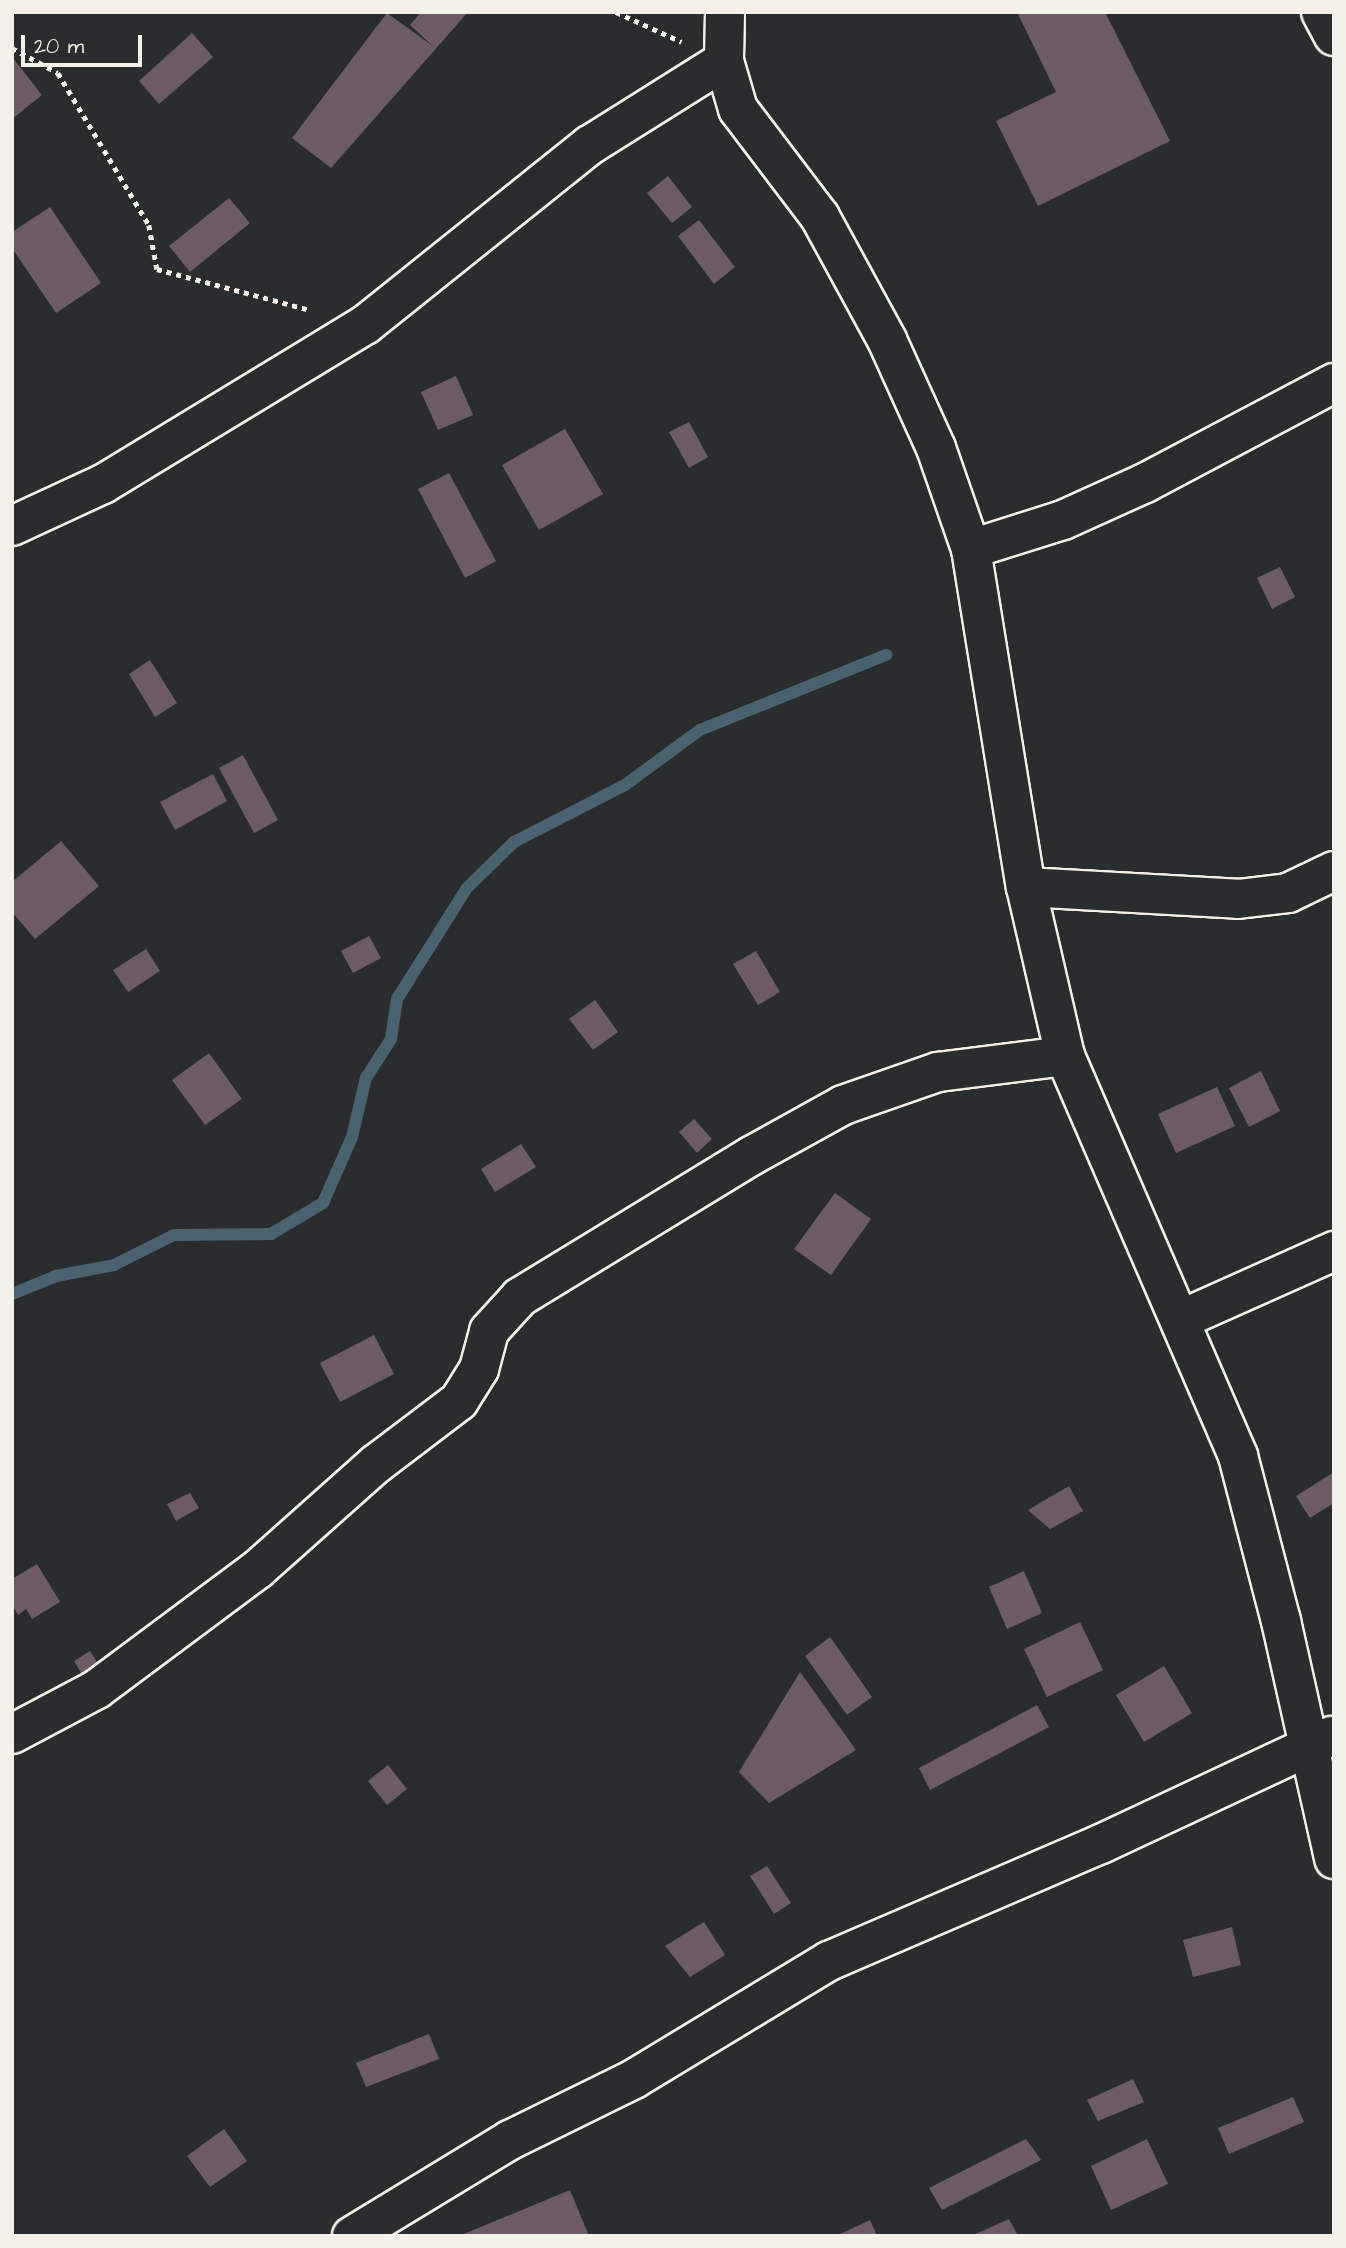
<!DOCTYPE html>
<style>
body{margin:0}
#map{position:relative;width:1346px;height:2248px;overflow:hidden;background:#2a2d2e;font-family:"Architects Daughter",sans-serif}
div>[style]{position:absolute}
.stream>*{height:12px;margin:-6px;padding:0 6px;transform-origin:6px;border-radius:6px;background:#49626d}
.building>*{inset:0;background:#6c5b62}
.path>*{height:4.5px;margin-top:-2.25px;transform-origin:0;background:repeating-linear-gradient(90deg,#f4f1e8 0 5px,transparent 0 10px)}
.roads{filter:drop-shadow(2px 0 #f4f1e8) drop-shadow(-2px 0 #f4f1e8) drop-shadow(0 2px #f4f1e8) drop-shadow(0 -2px #f4f1e8)}
.minor>*{height:38px;margin:-19px;padding:0 19px;transform-origin:19px;border-radius:19px;background:#2a2d2e}
span{translate:-50% -50%;white-space:nowrap;text-align:center;line-height:1.15;-webkit-text-stroke:5px #2a2d2e;paint-order:stroke}
.frame{position:absolute;inset:0;border:14px solid #f4f1e8;pointer-events:none}
.scale{position:absolute;left:21px;top:35px;width:121px;height:32px;box-sizing:border-box;border:4px solid #f4f1e8;border-top:0;padding-left:9px;font-size:21px;line-height:24px;white-space:nowrap;color:#f4f1e8;-webkit-text-stroke:5px #2a2d2e;paint-order:stroke}
</style>
<div id="map">
<div class="stream">
<div style="left:12px;top:1294px;width:48px;rotate:-22.2deg"></div>
<div style="left:56px;top:1276px;width:59px;rotate:-10.7deg"></div>
<div style="left:114px;top:1265px;width:67px;rotate:-26.6deg"></div>
<div style="left:174px;top:1235px;width:97px;rotate:-0.6deg"></div>
<div style="left:271px;top:1234px;width:61px;rotate:-30.8deg"></div>
<div style="left:323px;top:1203px;width:72px;rotate:-66.3deg"></div>
<div style="left:352px;top:1137px;width:61px;rotate:-76.7deg"></div>
<div style="left:366px;top:1078px;width:46px;rotate:-57.3deg"></div>
<div style="left:391px;top:1039px;width:40px;rotate:-81.5deg"></div>
<div style="left:397px;top:999px;width:131px;rotate:-57.8deg"></div>
<div style="left:467px;top:888px;width:66px;rotate:-44.4deg"></div>
<div style="left:514px;top:842px;width:125px;rotate:-27.2deg"></div>
<div style="left:625px;top:785px;width:93px;rotate:-36.3deg"></div>
<div style="left:700px;top:730px;width:201px;rotate:-22deg"></div>
</div>
<div class="building">
<div style="clip-path:polygon(421px 12px,468px 12px,331px 168px,292px 138px,387px 13px,434px 47px,410px 25px)"></div>
<div style="clip-path:polygon(1017px 12px,1105px 12px,1170px 141px,1038px 206px,996px 121px,1056px 92px)"></div>
<div style="clip-path:polygon(192px 33px,213px 57px,159px 104px,139px 81px)"></div>
<div style="clip-path:polygon(12px 57px,42px 95px,12px 119px)"></div>
<div style="clip-path:polygon(668px 176px,692px 207px,672px 223px,647px 193px)"></div>
<div style="clip-path:polygon(229px 198px,250px 223px,190px 272px,169px 246px)"></div>
<div style="clip-path:polygon(50px 207px,101px 283px,56px 313px,12px 248px,12px 232px)"></div>
<div style="clip-path:polygon(699px 220px,735px 267px,714px 284px,678px 236px)"></div>
<div style="clip-path:polygon(456px 376px,473px 415px,438px 430px,421px 392px)"></div>
<div style="clip-path:polygon(689px 422px,708px 457px,689px 468px,669px 432px)"></div>
<div style="clip-path:polygon(565px 429px,603px 494px,539px 530px,502px 465px)"></div>
<div style="clip-path:polygon(449px 473px,496px 561px,465px 578px,418px 489px)"></div>
<div style="clip-path:polygon(1280px 567px,1295px 597px,1272px 609px,1257px 578px)"></div>
<div style="clip-path:polygon(150px 660px,177px 703px,155px 717px,129px 674px)"></div>
<div style="clip-path:polygon(243px 755px,278px 820px,254px 833px,219px 768px)"></div>
<div style="clip-path:polygon(213px 774px,227px 801px,175px 830px,160px 802px)"></div>
<div style="clip-path:polygon(61px 841px,99px 886px,35px 939px,12px 912px,12px 882px)"></div>
<div style="clip-path:polygon(369px 936px,381px 958px,353px 973px,341px 951px)"></div>
<div style="clip-path:polygon(146px 949px,160px 971px,128px 992px,113px 970px)"></div>
<div style="clip-path:polygon(756px 951px,780px 992px,758px 1005px,733px 964px)"></div>
<div style="clip-path:polygon(595px 1000px,618px 1032px,593px 1050px,569px 1019px)"></div>
<div style="clip-path:polygon(209px 1053px,242px 1099px,205px 1125px,172px 1080px)"></div>
<div style="clip-path:polygon(1261px 1071px,1280px 1111px,1249px 1127px,1229px 1088px)"></div>
<div style="clip-path:polygon(1217px 1087px,1235px 1126px,1176px 1153px,1158px 1114px)"></div>
<div style="clip-path:polygon(694px 1119px,712px 1139px,697px 1153px,679px 1132px)"></div>
<div style="clip-path:polygon(521px 1144px,536px 1167px,495px 1192px,481px 1169px)"></div>
<div style="clip-path:polygon(835px 1193px,871px 1219px,831px 1275px,794px 1249px)"></div>
<div style="clip-path:polygon(374px 1335px,394px 1374px,340px 1402px,320px 1363px)"></div>
<div style="clip-path:polygon(1334px 1472px,1334px 1503px,1310px 1518px,1296px 1496px)"></div>
<div style="clip-path:polygon(1069px 1486px,1083px 1511px,1050px 1529px,1028px 1510px)"></div>
<div style="clip-path:polygon(190px 1493px,199px 1508px,176px 1521px,167px 1504px)"></div>
<div style="clip-path:polygon(37px 1564px,60px 1602px,32px 1619px,26px 1609px,18px 1615px,12px 1605px,12px 1579px)"></div>
<div style="clip-path:polygon(1024px 1571px,1042px 1613px,1007px 1629px,989px 1587px)"></div>
<div style="clip-path:polygon(1080px 1622px,1103px 1670px,1047px 1697px,1024px 1649px)"></div>
<div style="clip-path:polygon(830px 1637px,872px 1697px,847px 1715px,805px 1656px)"></div>
<div style="clip-path:polygon(90px 1651px,104px 1673px,87px 1683px,74px 1661px)"></div>
<div style="clip-path:polygon(1164px 1666px,1192px 1713px,1144px 1742px,1116px 1695px)"></div>
<div style="clip-path:polygon(800px 1672px,856px 1750px,769px 1803px,739px 1772px)"></div>
<div style="clip-path:polygon(1037px 1705px,1049px 1727px,930px 1790px,919px 1768px)"></div>
<div style="clip-path:polygon(388px 1765px,407px 1789px,387px 1805px,368px 1781px)"></div>
<div style="clip-path:polygon(767px 1866px,791px 1903px,774px 1914px,750px 1876px)"></div>
<div style="clip-path:polygon(704px 1922px,725px 1955px,690px 1977px,665px 1946px)"></div>
<div style="clip-path:polygon(1232px 1927px,1241px 1965px,1193px 1977px,1183px 1940px)"></div>
<div style="clip-path:polygon(429px 2034px,439px 2059px,366px 2087px,356px 2063px)"></div>
<div style="clip-path:polygon(1133px 2079px,1144px 2102px,1098px 2121px,1087px 2100px)"></div>
<div style="clip-path:polygon(1293px 2097px,1304px 2122px,1229px 2154px,1218px 2128px)"></div>
<div style="clip-path:polygon(224px 2129px,247px 2161px,210px 2187px,187px 2156px)"></div>
<div style="clip-path:polygon(1026px 2139px,1041px 2160px,942px 2210px,929px 2188px)"></div>
<div style="clip-path:polygon(1147px 2139px,1168px 2184px,1111px 2210px,1091px 2166px)"></div>
<div style="clip-path:polygon(570px 2190px,589px 2236px,459px 2236px)"></div>
<div style="clip-path:polygon(1009px 2219px,1018px 2236px,971px 2236px)"></div>
<div style="clip-path:polygon(870px 2220px,877px 2236px,836px 2236px)"></div>
</div>
<div class="path">
<div style="left:616px;top:12px;width:72px;rotate:24.4deg"></div>
<div style="left:12px;top:48px;width:52px;rotate:28.5deg"></div>
<div style="left:58px;top:73px;width:177px;rotate:59.1deg"></div>
<div style="left:149px;top:225px;width:45px;rotate:79.7deg"></div>
<div style="left:157px;top:269px;width:158px;rotate:15deg"></div>
</div>
<div class="roads">
<div class="minor">
<div style="left:725px;top:12px;width:49px;rotate:91.2deg"></div>
<div style="left:724px;top:61px;width:50px;rotate:73.7deg"></div>
<div style="left:738px;top:109px;width:136px;rotate:52.8deg"></div>
<div style="left:820px;top:217px;width:140px;rotate:61.4deg"></div>
<div style="left:887px;top:340px;width:119px;rotate:65.6deg"></div>
<div style="left:936px;top:448px;width:107px;rotate:70.9deg"></div>
<div style="left:971px;top:549px;width:342px;rotate:80.8deg"></div>
<div style="left:1026px;top:887px;width:173px;rotate:77deg"></div>
<div style="left:1065px;top:1056px;width:436px;rotate:66.6deg"></div>
<div style="left:1238px;top:1456px;width:171px;rotate:75.4deg"></div>
<div style="left:1281px;top:1621px;width:244px;rotate:77.4deg"></div>
<div style="left:1321px;top:12px;width:27px;rotate:62deg"></div>
<div style="left:12px;top:526px;width:100px;rotate:-24.8deg"></div>
<div style="left:103px;top:484px;width:306px;rotate:-31.3deg"></div>
<div style="left:365px;top:325px;width:288px;rotate:-38.7deg"></div>
<div style="left:590px;top:145px;width:158px;rotate:-32.1deg"></div>
<div style="left:971px;top:549px;width:96px;rotate:-17.5deg"></div>
<div style="left:1063px;top:520px;width:90px;rotate:-24.3deg"></div>
<div style="left:1145px;top:483px;width:214px;rotate:-27.9deg"></div>
<div style="left:1026px;top:887px;width:212px;rotate:3.2deg"></div>
<div style="left:1238px;top:899px;width:50px;rotate:-6.8deg"></div>
<div style="left:1288px;top:893px;width:51px;rotate:-25.6deg"></div>
<div style="left:1182px;top:1319px;width:167px;rotate:-24.1deg"></div>
<div style="left:12px;top:1734px;width:96px;rotate:-27.9deg"></div>
<div style="left:97px;top:1689px;width:201px;rotate:-36.7deg"></div>
<div style="left:258px;top:1569px;width:158px;rotate:-41.7deg"></div>
<div style="left:376px;top:1464px;width:104px;rotate:-37.2deg"></div>
<div style="left:459px;top:1401px;width:38px;rotate:-58deg"></div>
<div style="left:479px;top:1369px;width:39px;rotate:-75deg"></div>
<div style="left:489px;top:1331px;width:46px;rotate:-47.6deg"></div>
<div style="left:520px;top:1297px;width:271px;rotate:-31.4deg"></div>
<div style="left:751px;top:1156px;width:105px;rotate:-29deg"></div>
<div style="left:843px;top:1105px;width:101px;rotate:-19.2deg"></div>
<div style="left:938px;top:1072px;width:128px;rotate:-7.2deg"></div>
<div style="left:352px;top:2236px;width:185px;rotate:-31.3deg"></div>
<div style="left:510px;top:2140px;width:138px;rotate:-26.2deg"></div>
<div style="left:634px;top:2079px;width:228px;rotate:-31.2deg"></div>
<div style="left:829px;top:1961px;width:296px;rotate:-23.3deg"></div>
<div style="left:1101px;top:1844px;width:255px;rotate:-25.1deg"></div>
</div>
</div>
<div class="frame"></div>
<div class="scale">20 m</div>
</div>
